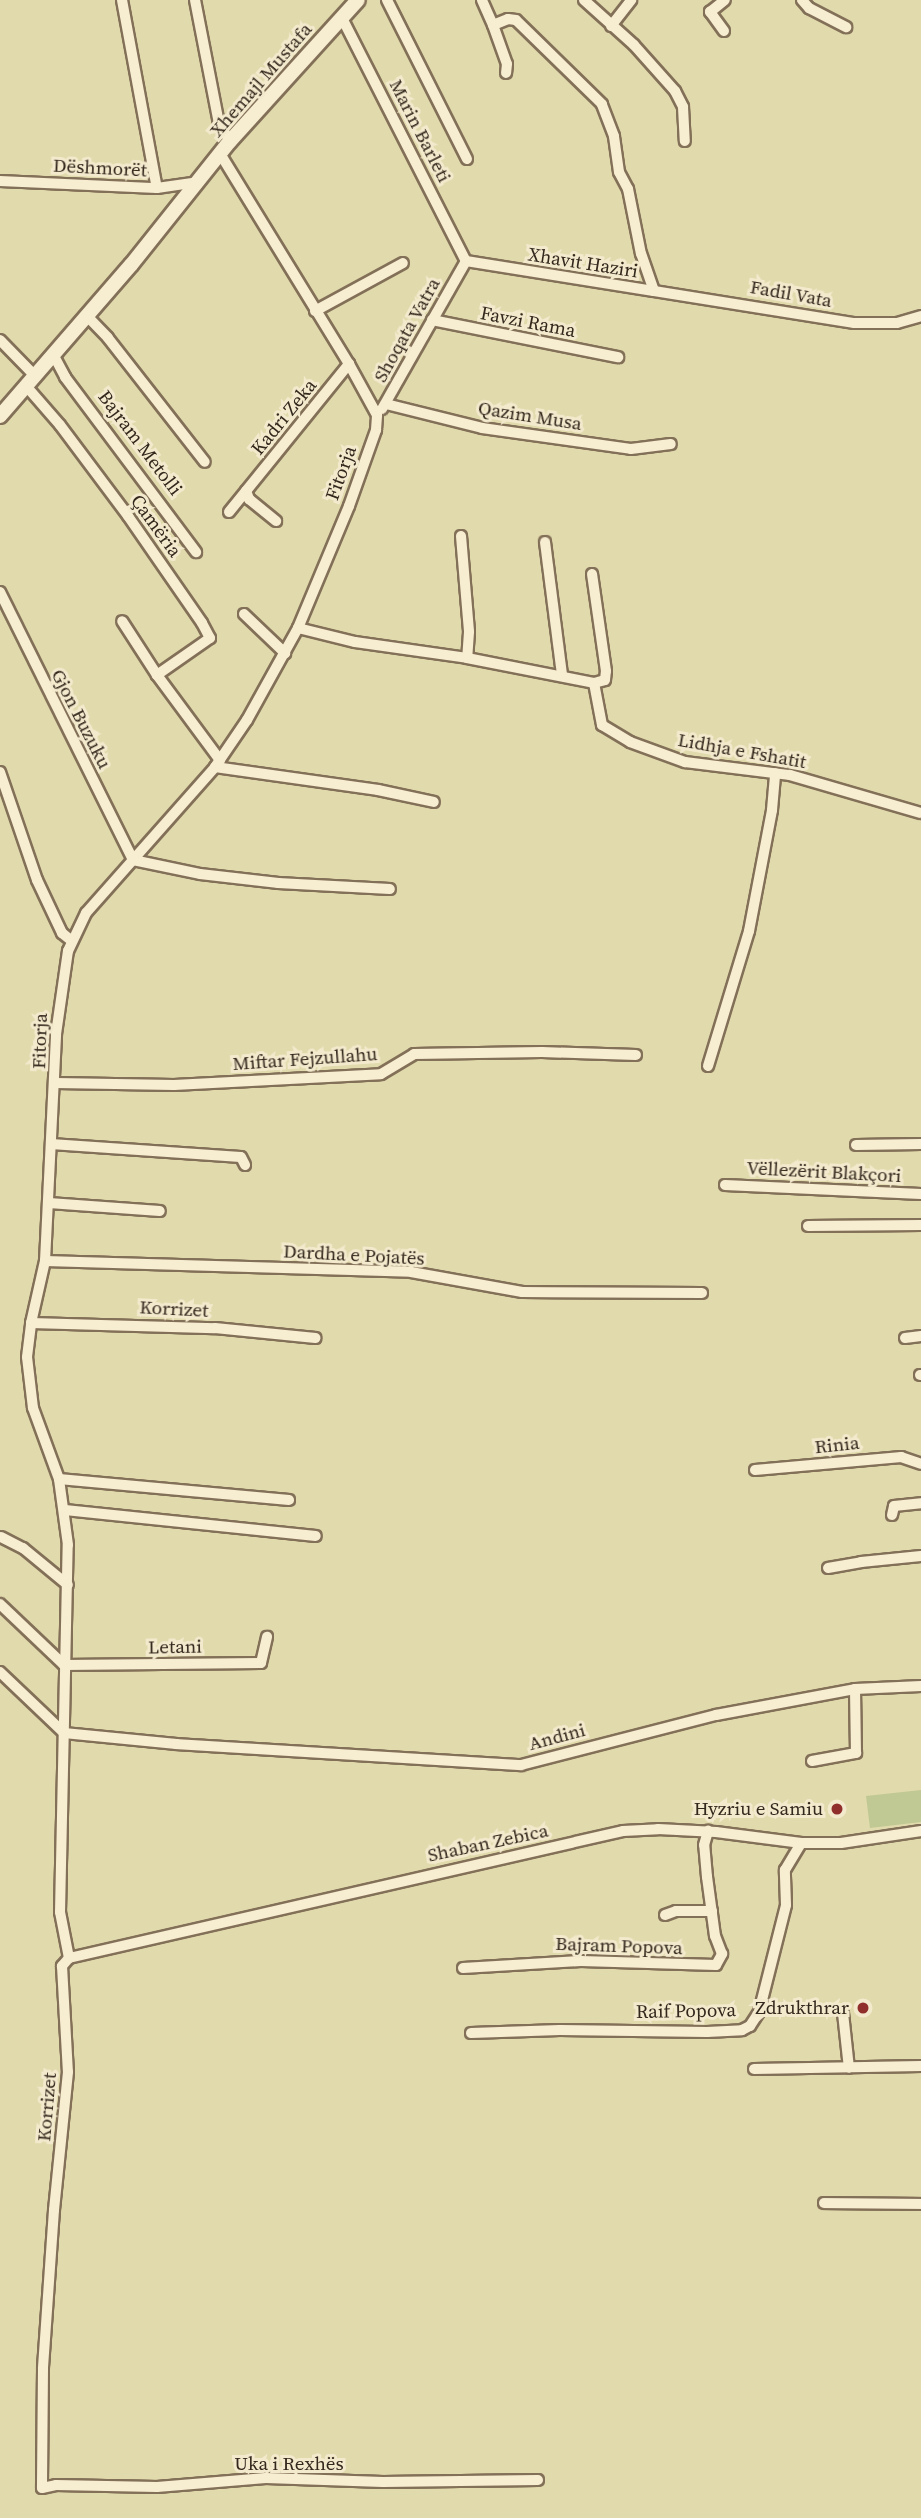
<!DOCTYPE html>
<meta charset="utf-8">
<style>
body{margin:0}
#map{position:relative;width:921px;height:2518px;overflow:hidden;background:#ebe0bf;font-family:"Source Serif 4",serif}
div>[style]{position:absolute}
.farmland>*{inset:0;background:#e1daac}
.green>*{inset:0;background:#c0c993}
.roads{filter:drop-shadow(2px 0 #837058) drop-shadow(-2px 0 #837058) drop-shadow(0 2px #837058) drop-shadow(0 -2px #837058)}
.street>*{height:10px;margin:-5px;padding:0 5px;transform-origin:5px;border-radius:5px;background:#f7edd1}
.secondary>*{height:14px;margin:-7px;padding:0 7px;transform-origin:7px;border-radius:7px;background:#f7edd1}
.dots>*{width:19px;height:19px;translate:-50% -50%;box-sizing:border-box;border:4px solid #f3eace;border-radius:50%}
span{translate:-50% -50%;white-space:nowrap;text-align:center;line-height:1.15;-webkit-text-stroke:6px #f3eace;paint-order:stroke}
.street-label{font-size:19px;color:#33281c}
.poi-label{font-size:19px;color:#33281c}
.right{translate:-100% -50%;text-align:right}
</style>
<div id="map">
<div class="farmland">
<div style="clip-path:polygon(0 0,921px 0,921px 2518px,0 2518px)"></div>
</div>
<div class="green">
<div style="clip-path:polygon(921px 1790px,921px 1822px,870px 1828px,866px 1796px)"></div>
</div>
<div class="roads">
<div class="street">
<div style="left:122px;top:0;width:191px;rotate:79.5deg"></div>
<div style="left:195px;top:0;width:126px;rotate:79deg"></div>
<div style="left:219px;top:124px;width:20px;rotate:57deg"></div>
<div style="left:387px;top:0;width:178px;rotate:63.3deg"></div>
<div style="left:584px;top:0;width:67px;rotate:42deg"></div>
<div style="left:634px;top:45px;width:62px;rotate:48.3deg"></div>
<div style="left:675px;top:91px;width:18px;rotate:63deg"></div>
<div style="left:683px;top:107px;width:34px;rotate:87deg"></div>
<div style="left:802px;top:0;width:11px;rotate:49deg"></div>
<div style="left:809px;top:8px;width:42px;rotate:27.2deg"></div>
<div style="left:342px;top:18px;width:273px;rotate:63deg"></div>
<div style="left:493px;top:25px;width:41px;rotate:70.3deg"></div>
<div style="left:507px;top:64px;width:9px;rotate:96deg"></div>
<div style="left:611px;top:26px;width:33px;rotate:-52deg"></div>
<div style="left:724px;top:31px;width:24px;rotate:-126deg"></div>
<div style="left:710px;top:12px;width:19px;rotate:-39deg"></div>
<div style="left:0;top:181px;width:157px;rotate:2.6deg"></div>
<div style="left:157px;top:188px;width:41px;rotate:-8.3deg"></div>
<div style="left:466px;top:261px;width:190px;rotate:9.1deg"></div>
<div style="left:654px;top:291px;width:39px;rotate:-109deg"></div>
<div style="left:641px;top:254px;width:66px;rotate:-101.3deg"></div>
<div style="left:628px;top:189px;width:19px;rotate:-118deg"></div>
<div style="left:619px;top:172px;width:36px;rotate:-98deg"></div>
<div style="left:614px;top:136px;width:34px;rotate:-111deg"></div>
<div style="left:602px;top:104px;width:120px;rotate:-135.7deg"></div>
<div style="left:516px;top:20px;width:8px;rotate:-173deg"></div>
<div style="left:508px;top:19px;width:16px;rotate:158deg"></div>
<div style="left:493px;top:25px;width:27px;rotate:-114deg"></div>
<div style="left:654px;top:291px;width:203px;rotate:9.1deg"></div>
<div style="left:854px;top:323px;width:43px"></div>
<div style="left:897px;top:323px;width:25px;rotate:-16deg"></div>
<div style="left:315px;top:311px;width:100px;rotate:-28.6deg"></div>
<div style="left:87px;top:316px;width:30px;rotate:46deg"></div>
<div style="left:108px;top:338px;width:157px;rotate:52deg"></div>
<div style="left:432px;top:320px;width:190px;rotate:11.3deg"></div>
<div style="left:0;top:340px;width:50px;rotate:45.8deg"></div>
<div style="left:54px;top:356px;width:24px;rotate:62deg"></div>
<div style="left:65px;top:377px;width:219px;rotate:53.2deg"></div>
<div style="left:27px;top:387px;width:50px;rotate:49deg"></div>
<div style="left:60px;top:425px;width:114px;rotate:53.2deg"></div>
<div style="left:128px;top:516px;width:130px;rotate:55.3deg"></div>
<div style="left:202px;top:623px;width:17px;rotate:62deg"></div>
<div style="left:210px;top:638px;width:65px;rotate:145.1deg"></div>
<div style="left:157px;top:675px;width:64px;rotate:-122.9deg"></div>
<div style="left:386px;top:404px;width:99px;rotate:14deg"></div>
<div style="left:482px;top:428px;width:150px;rotate:8deg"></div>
<div style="left:631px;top:449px;width:40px;rotate:-7.1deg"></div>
<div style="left:382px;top:409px;width:170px;rotate:-60.4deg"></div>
<div style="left:246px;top:491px;width:9px;rotate:69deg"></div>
<div style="left:249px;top:499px;width:35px;rotate:39deg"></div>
<div style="left:229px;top:512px;width:191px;rotate:-51deg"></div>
<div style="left:461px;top:536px;width:96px;rotate:85.2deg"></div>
<div style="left:469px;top:632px;width:26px;rotate:94deg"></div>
<div style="left:545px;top:542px;width:134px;rotate:82.7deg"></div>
<div style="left:0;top:592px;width:299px;rotate:63.6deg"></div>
<div style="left:244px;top:614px;width:57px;rotate:43.6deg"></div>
<div style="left:298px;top:628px;width:59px;rotate:13.8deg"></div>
<div style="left:355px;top:642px;width:113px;rotate:8.1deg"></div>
<div style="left:467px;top:658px;width:129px;rotate:11.1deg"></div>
<div style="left:594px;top:683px;width:11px;rotate:-15deg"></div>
<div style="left:605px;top:680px;width:9px;rotate:-84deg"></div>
<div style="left:606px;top:671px;width:98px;rotate:-98.2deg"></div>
<div style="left:157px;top:675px;width:106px;rotate:53.5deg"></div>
<div style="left:594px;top:683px;width:43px;rotate:79.2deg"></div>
<div style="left:602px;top:725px;width:33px;rotate:31deg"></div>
<div style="left:630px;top:742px;width:59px;rotate:20deg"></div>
<div style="left:685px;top:762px;width:106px;rotate:7.1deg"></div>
<div style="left:790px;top:775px;width:136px;rotate:16.2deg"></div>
<div style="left:215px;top:767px;width:165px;rotate:8deg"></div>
<div style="left:378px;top:790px;width:57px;rotate:12.1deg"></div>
<div style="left:0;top:772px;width:114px;rotate:71.1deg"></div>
<div style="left:37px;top:880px;width:59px;rotate:64.7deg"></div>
<div style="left:62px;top:933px;width:13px;rotate:39deg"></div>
<div style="left:133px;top:860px;width:68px;rotate:11.8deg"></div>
<div style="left:200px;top:874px;width:79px;rotate:6.6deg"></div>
<div style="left:278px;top:883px;width:112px;rotate:3.1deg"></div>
<div style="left:708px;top:1066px;width:141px;rotate:-73.1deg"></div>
<div style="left:749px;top:931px;width:123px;rotate:-79.2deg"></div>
<div style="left:772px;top:810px;width:37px;rotate:-85deg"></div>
<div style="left:56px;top:1083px;width:118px;rotate:1deg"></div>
<div style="left:174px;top:1085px;width:207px;rotate:-3deg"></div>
<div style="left:381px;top:1074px;width:39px;rotate:-31deg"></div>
<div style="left:414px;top:1054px;width:128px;rotate:-0.9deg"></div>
<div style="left:542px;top:1052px;width:94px;rotate:1.8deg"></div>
<div style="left:51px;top:1144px;width:190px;rotate:3.9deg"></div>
<div style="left:241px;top:1157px;width:9px;rotate:63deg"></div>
<div style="left:856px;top:1145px;width:65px;rotate:-0.9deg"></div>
<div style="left:725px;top:1185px;width:196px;rotate:2.6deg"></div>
<div style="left:49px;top:1203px;width:111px;rotate:4.1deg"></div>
<div style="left:808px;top:1226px;width:113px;rotate:-0.5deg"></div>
<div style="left:45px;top:1261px;width:366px;rotate:1.7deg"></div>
<div style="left:411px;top:1272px;width:113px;rotate:10.2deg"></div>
<div style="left:522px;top:1292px;width:180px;rotate:0.3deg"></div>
<div style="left:31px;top:1323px;width:184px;rotate:1.6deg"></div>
<div style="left:215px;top:1328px;width:101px;rotate:5.7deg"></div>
<div style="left:905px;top:1338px;width:16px;rotate:-7deg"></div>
<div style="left:920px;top:1375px;width:1px"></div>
<div style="left:755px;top:1470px;width:147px;rotate:-5.1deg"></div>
<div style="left:901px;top:1457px;width:21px;rotate:19deg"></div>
<div style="left:59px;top:1479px;width:231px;rotate:5.2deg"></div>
<div style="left:65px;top:1510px;width:252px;rotate:5.9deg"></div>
<div style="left:892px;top:1515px;width:9px;rotate:-77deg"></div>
<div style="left:894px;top:1506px;width:27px;rotate:-6deg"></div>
<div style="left:1px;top:1537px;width:25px;rotate:27deg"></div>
<div style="left:23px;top:1548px;width:58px;rotate:39.4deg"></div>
<div style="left:828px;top:1568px;width:34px;rotate:-10deg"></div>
<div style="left:861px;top:1562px;width:60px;rotate:-5.7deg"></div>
<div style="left:0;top:1604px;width:88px;rotate:43.6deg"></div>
<div style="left:64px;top:1665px;width:197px;rotate:-0.6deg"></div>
<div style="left:261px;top:1663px;width:27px;rotate:-77deg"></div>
<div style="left:0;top:1672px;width:88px;rotate:43.6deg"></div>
<div style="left:64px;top:1733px;width:113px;rotate:5.6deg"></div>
<div style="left:176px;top:1744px;width:346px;rotate:3.5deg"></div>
<div style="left:521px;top:1765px;width:201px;rotate:-14.4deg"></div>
<div style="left:716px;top:1715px;width:141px;rotate:-10.6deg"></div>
<div style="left:855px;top:1689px;width:66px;rotate:-2.6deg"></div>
<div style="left:812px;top:1761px;width:45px;rotate:-10.3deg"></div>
<div style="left:856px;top:1753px;width:64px;rotate:-90.9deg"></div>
<div style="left:665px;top:1915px;width:12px;rotate:-20deg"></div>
<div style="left:676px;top:1911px;width:36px"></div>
<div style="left:69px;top:1958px;width:47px;rotate:-101.1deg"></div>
<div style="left:60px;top:1912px;width:367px;rotate:-88.8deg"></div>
<div style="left:68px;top:1545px;width:67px;rotate:-97.8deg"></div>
<div style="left:59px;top:1479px;width:76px;rotate:-110.1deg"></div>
<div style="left:33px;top:1408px;width:51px;rotate:-96.7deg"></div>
<div style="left:27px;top:1357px;width:34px;rotate:-83deg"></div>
<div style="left:31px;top:1323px;width:64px;rotate:-77.3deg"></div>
<div style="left:45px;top:1261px;width:227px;rotate:-87.2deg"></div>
<div style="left:56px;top:1034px;width:84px;rotate:-81.8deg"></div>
<div style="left:68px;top:951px;width:42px;rotate:-64.7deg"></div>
<div style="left:86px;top:913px;width:195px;rotate:-48.5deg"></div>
<div style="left:215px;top:767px;width:57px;rotate:-55.8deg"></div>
<div style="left:247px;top:720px;width:105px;rotate:-61deg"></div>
<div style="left:298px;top:628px;width:132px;rotate:-67.3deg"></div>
<div style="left:349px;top:506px;width:81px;rotate:-70.4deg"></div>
<div style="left:376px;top:430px;width:15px;rotate:-86deg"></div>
<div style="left:377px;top:415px;width:58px;rotate:-118.8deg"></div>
<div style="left:349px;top:364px;width:245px;rotate:-121.5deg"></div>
<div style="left:69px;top:1958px;width:11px;rotate:131deg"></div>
<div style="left:62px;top:1966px;width:106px;rotate:86.8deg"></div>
<div style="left:68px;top:2072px;width:139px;rotate:95.8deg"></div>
<div style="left:54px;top:2210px;width:159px;rotate:94deg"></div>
<div style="left:43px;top:2369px;width:119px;rotate:90.5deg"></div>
<div style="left:42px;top:2488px;width:14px;rotate:-12deg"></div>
<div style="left:56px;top:2485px;width:101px;rotate:1.1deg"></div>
<div style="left:157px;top:2487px;width:109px;rotate:-4.7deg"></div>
<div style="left:266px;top:2478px;width:117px;rotate:2deg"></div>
<div style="left:383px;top:2482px;width:155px;rotate:-0.7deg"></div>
<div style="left:69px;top:1958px;width:568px;rotate:-12.91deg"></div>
<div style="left:623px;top:1831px;width:35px;rotate:-3deg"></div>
<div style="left:658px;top:1829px;width:58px;rotate:3deg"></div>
<div style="left:716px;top:1832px;width:86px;rotate:7.4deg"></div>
<div style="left:801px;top:1843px;width:40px"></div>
<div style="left:841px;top:1843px;width:81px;rotate:-8.5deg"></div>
<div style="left:463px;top:1968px;width:118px;rotate:-3.4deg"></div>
<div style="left:581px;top:1961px;width:135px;rotate:1.7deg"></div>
<div style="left:716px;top:1965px;width:13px;rotate:-61deg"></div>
<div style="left:722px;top:1954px;width:19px;rotate:-111deg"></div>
<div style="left:715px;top:1936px;width:60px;rotate:-97.7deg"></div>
<div style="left:707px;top:1877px;width:32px;rotate:-95deg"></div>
<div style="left:704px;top:1845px;width:15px;rotate:-74deg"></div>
<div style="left:843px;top:2013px;width:55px;rotate:83.8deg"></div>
<div style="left:471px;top:2033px;width:89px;rotate:-1.9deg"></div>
<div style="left:560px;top:2030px;width:147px;rotate:0.8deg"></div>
<div style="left:707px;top:2032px;width:35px;rotate:-3deg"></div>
<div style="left:742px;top:2030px;width:9px;rotate:-27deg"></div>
<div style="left:750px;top:2026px;width:17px;rotate:-57deg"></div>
<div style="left:759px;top:2012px;width:110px;rotate:-75.8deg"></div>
<div style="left:786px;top:1905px;width:35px;rotate:-92deg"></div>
<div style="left:785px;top:1870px;width:31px;rotate:-59deg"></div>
<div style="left:754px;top:2069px;width:167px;rotate:-1deg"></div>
<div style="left:824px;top:2203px;width:97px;rotate:0.6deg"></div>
</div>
<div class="secondary">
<div style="left:0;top:416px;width:200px;rotate:-49.1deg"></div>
<div style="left:131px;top:265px;width:159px;rotate:-51.4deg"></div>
<div style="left:230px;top:141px;width:190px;rotate:-47.8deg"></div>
</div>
</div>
<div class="dots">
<div style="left:837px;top:1809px;background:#8f2e2b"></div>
<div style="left:863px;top:2008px;background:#8f2e2b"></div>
</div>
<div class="street-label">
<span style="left:261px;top:80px;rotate:-49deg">Xhemajl Mustafa</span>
<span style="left:420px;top:131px;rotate:63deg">Marin Barleti</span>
<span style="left:100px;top:168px;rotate:3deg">Dëshmorët</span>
<span style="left:583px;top:263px;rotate:9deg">Xhavit Haziri</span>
<span style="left:791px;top:294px;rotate:10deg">Fadil Vata</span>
<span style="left:528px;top:322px;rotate:11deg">Favzi Rama</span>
<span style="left:407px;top:330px;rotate:-61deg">Shoqata Vatra</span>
<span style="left:530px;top:416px;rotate:9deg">Qazim Musa</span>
<span style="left:284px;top:417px;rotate:-51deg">Kadri Zeka</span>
<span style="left:140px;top:443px;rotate:53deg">Bajram Metolli</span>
<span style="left:341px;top:473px;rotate:-70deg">Fitorja</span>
<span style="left:156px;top:526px;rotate:54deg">Çamëria</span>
<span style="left:81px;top:719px;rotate:63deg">Gjon Buzuku</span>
<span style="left:742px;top:751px;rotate:10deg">Lidhja e Fshatit</span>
<span style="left:40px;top:1041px;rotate:-88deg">Fitorja</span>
<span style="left:305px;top:1059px;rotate:-4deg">Miftar Fejzullahu</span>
<span style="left:824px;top:1172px;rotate:3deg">Vëllezërit Blakçori</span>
<span style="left:354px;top:1255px;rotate:3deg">Dardha e Pojatës</span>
<span style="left:174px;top:1309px;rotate:3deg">Korrizet</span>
<span style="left:837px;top:1445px;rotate:-6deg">Rinia</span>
<span style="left:175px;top:1647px;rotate:-1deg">Letani</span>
<span style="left:557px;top:1737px;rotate:-15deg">Andini</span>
<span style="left:488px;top:1843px;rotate:-12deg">Shaban Zebica</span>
<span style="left:619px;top:1946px;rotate:2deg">Bajram Popova</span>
<span style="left:686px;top:2011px;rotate:-1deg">Raif Popova</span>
<span style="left:47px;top:2107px;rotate:-85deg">Korrizet</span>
<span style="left:289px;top:2464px">Uka i Rexhës</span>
</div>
<div class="poi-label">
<span class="right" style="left:823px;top:1809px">Hyzriu e Samiu</span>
<span class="right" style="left:849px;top:2008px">Zdrukthrar</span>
</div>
</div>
